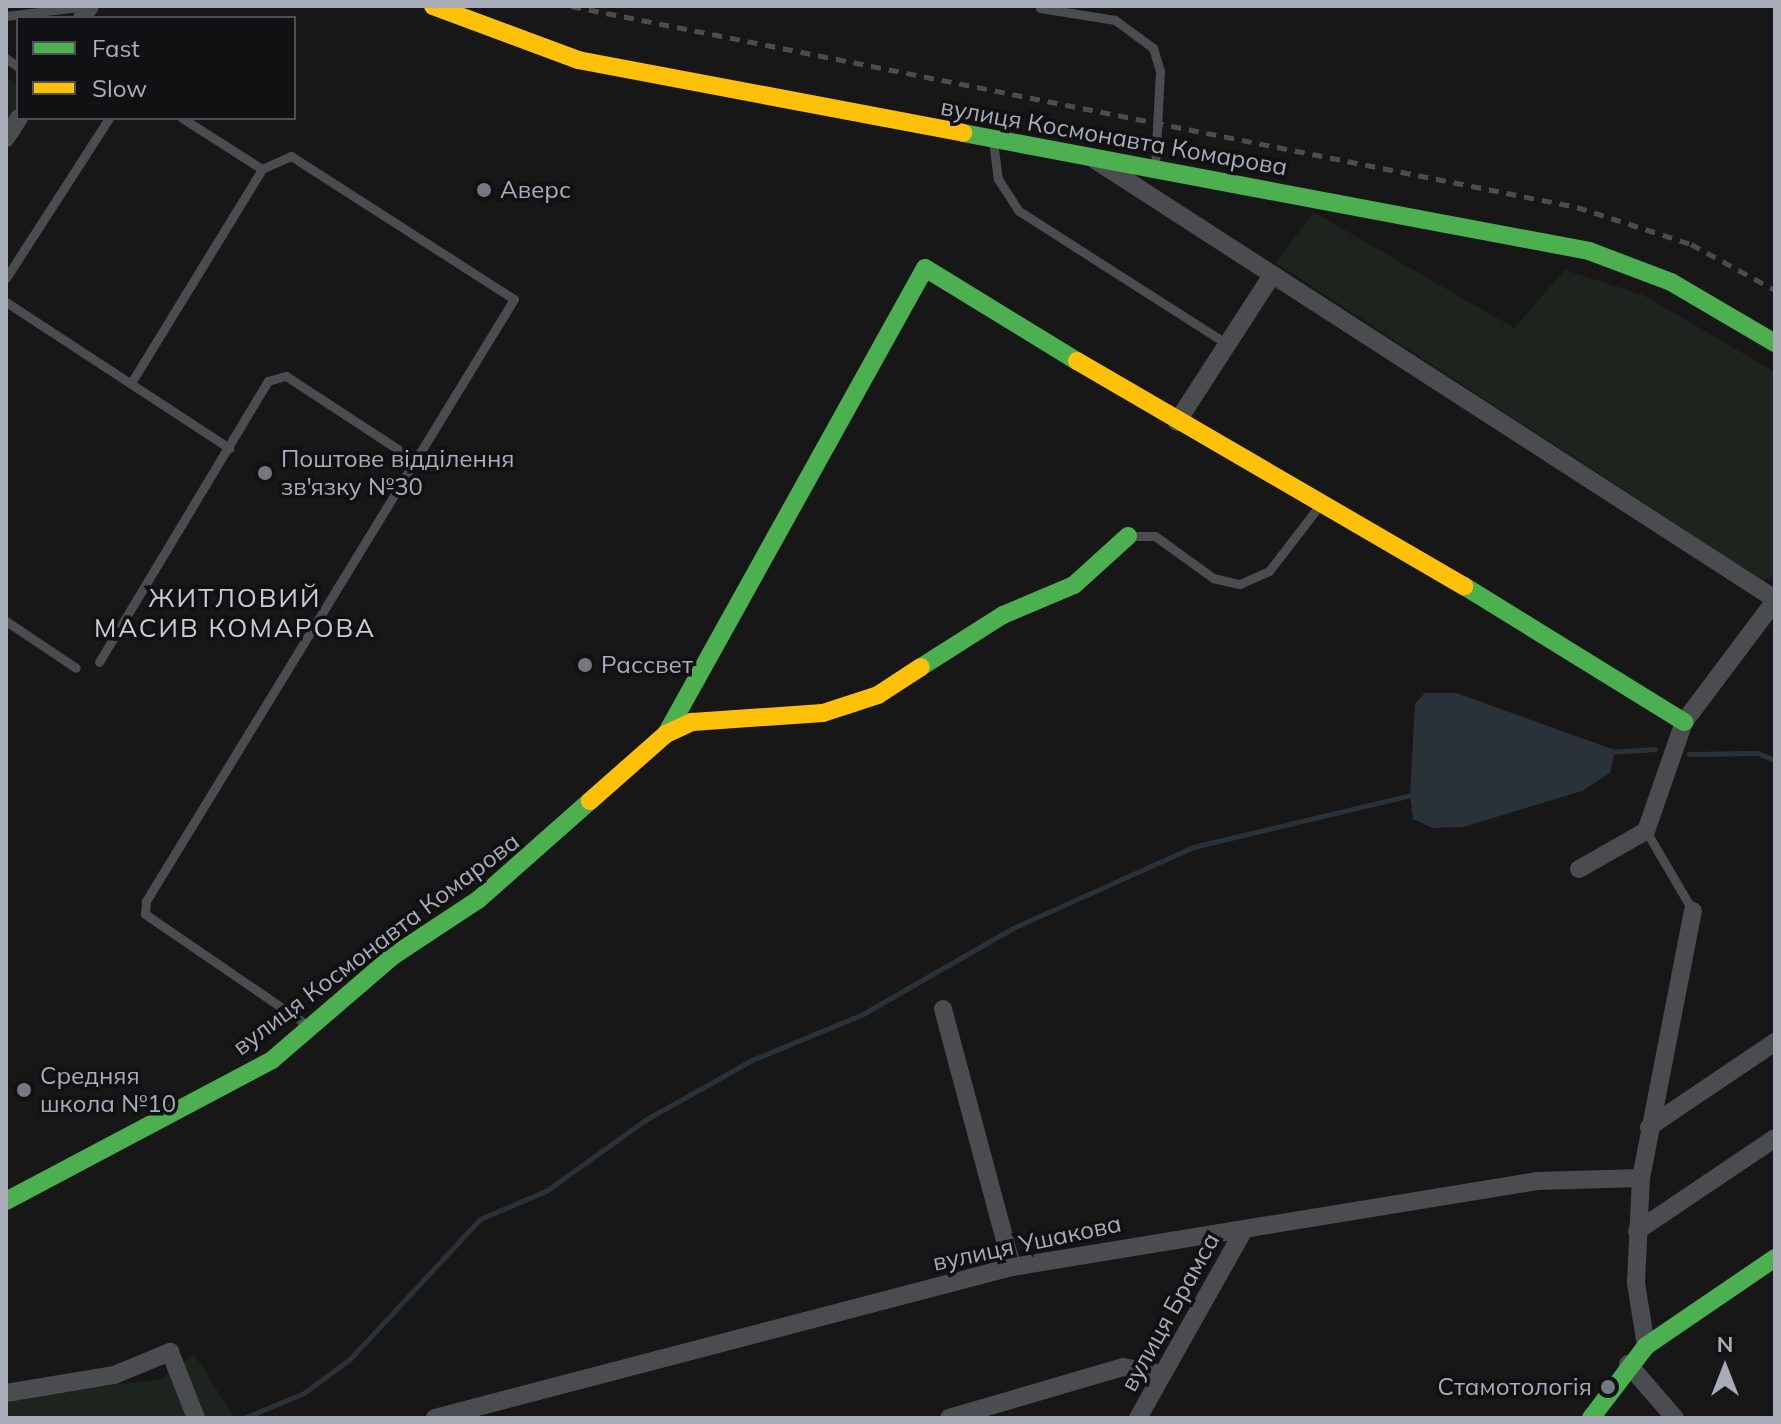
<!DOCTYPE html>
<meta charset="utf-8">
<style>
body{margin:0}
#map{position:relative;width:1781px;height:1424px;overflow:hidden;background:#171717;font-family:Mulish,sans-serif}
div>[style]{position:absolute}
.green>*{inset:0;background:#1d241e}
.water>*{inset:0;background:#2a3239}
.stream>*{height:5px;margin:-2.5px;padding:0 2.5px;transform-origin:2.5px;border-radius:2.5px;background:#2a3239}
.lane>*{height:9px;margin:-4.5px;padding:0 4.5px;transform-origin:4.5px;border-radius:4.5px;background:#4b4c50}
.street>*{height:18px;margin:-9px;padding:0 9px;transform-origin:9px;border-radius:9px;background:#4b4c50}
.fast>*{height:18px;margin:-9px;padding:0 9px;transform-origin:9px;border-radius:9px;background:#4caf50}
.slow>*{height:18px;margin:-9px;padding:0 9px;transform-origin:9px;border-radius:9px;background:#ffc107}
.rail>*{height:5px;margin-top:-2.5px;transform-origin:0;background:repeating-linear-gradient(90deg,#4b4c4f 0 10px,transparent 0 18px)}
.dots>*{width:22px;height:22px;translate:-50% -50%;box-sizing:border-box;border:4px solid #111113;border-radius:50%}
span{translate:-50% -50%;white-space:nowrap;text-align:center;line-height:1.15;-webkit-text-stroke:7px #111113;paint-order:stroke}
.street-label{font-size:24px;color:#a8adb8}
.poi-label{font-size:24px;color:#a8adb8}
.left{translate:0 -50%;text-align:left}
.right{translate:-100% -50%;text-align:right}
.neighbourhood-label{font-size:26px;color:#c9ccd4;letter-spacing:2px}
.frame{position:absolute;inset:0;border:8px solid #a8adb8;pointer-events:none}
.legend{position:absolute;left:16px;top:16px;width:280px;height:104px;box-sizing:border-box;background:#111113;border:2px solid #4d4f55;margin:0;padding:10px 14px;list-style:none;font-size:24px;color:#a8adb8}
.legend li{display:flex;align-items:center;gap:16px;height:40px}
.legend b{width:40px;border:2px solid #4d4f55}
.north{position:absolute;left:1685px;top:1328px;width:80px;height:80px;-webkit-text-stroke:6px #111113;paint-order:stroke;rotate:0deg;font-size:22px;font-weight:700;line-height:32px;text-align:center;color:#a8adb8}
.north::after{content:'';display:block;margin:auto;width:28px;height:36px;background:#a8adb8;clip-path:polygon(50% 0,100% 100%,50% 72%,0 100%)}
</style>
<div id="map">
<div class="green">
<div style="clip-path:polygon(6px 77px,18px 86px,18px 105px,6px 123px)"></div>
<div style="clip-path:polygon(1313px 212px,1514px 328px,1565px 270px,1643px 295px,1775px 372px,1775px 574px,1764px 581px,1276px 263px)"></div>
<div style="clip-path:polygon(194px 1354px,235px 1418px,6px 1418px,6px 1398px,162px 1379px)"></div>
</div>
<div class="water">
<div style="clip-path:polygon(1425px 693px,1456px 693px,1615px 750px,1610px 773px,1582px 791px,1463px 827px,1433px 828px,1413px 819px,1410px 795px,1415px 704px)"></div>
</div>
<div class="stream">
<div style="left:1609px;top:752px;width:46px;rotate:-3.7deg"></div>
<div style="left:1689px;top:754px;width:68px;rotate:-0.8deg"></div>
<div style="left:1757px;top:753px;width:19px;rotate:21deg"></div>
<div style="left:244px;top:1418px;width:65px;rotate:-22.6deg"></div>
<div style="left:304px;top:1393px;width:56px;rotate:-36.3deg"></div>
<div style="left:349px;top:1360px;width:192px;rotate:-47.1deg"></div>
<div style="left:480px;top:1219px;width:72px;rotate:-23deg"></div>
<div style="left:546px;top:1191px;width:122px;rotate:-35.6deg"></div>
<div style="left:645px;top:1120px;width:123px;rotate:-29.3deg"></div>
<div style="left:752px;top:1060px;width:120px;rotate:-22.5deg"></div>
<div style="left:863px;top:1014px;width:173px;rotate:-29.8deg"></div>
<div style="left:1013px;top:928px;width:197px;rotate:-24.2deg"></div>
<div style="left:1193px;top:847px;width:228px;rotate:-13.4deg"></div>
</div>
<div class="lane">
<div style="left:1040px;top:8px;width:76px;rotate:9.1deg"></div>
<div style="left:1115px;top:20px;width:47px;rotate:36.4deg"></div>
<div style="left:1153px;top:48px;width:24px;rotate:73deg"></div>
<div style="left:1160px;top:71px;width:97px;rotate:93deg"></div>
<div style="left:6px;top:16px;width:83px;rotate:-7deg"></div>
<div style="left:6px;top:58px;width:15px;rotate:37deg"></div>
<div style="left:182px;top:118px;width:95px;rotate:32.5deg"></div>
<div style="left:993px;top:140px;width:39px;rotate:83deg"></div>
<div style="left:998px;top:179px;width:38px;rotate:57deg"></div>
<div style="left:1019px;top:211px;width:247px;rotate:32.6deg"></div>
<div style="left:6px;top:278px;width:190px;rotate:-57.2deg"></div>
<div style="left:6px;top:302px;width:267px;rotate:33.2deg"></div>
<div style="left:131px;top:383px;width:251px;rotate:-58.5deg"></div>
<div style="left:262px;top:169px;width:32px;rotate:-24deg"></div>
<div style="left:291px;top:156px;width:265px;rotate:32.7deg"></div>
<div style="left:514px;top:299px;width:706px;rotate:121.44deg"></div>
<div style="left:146px;top:901px;width:13px;rotate:94deg"></div>
<div style="left:145px;top:914px;width:196px;rotate:34.4deg"></div>
<div style="left:1128px;top:536px;width:27px"></div>
<div style="left:1155px;top:536px;width:72px;rotate:35.9deg"></div>
<div style="left:1213px;top:578px;width:28px;rotate:13deg"></div>
<div style="left:1240px;top:584px;width:32px;rotate:-24deg"></div>
<div style="left:1269px;top:571px;width:88px;rotate:-52.4deg"></div>
<div style="left:6px;top:621px;width:84px;rotate:33.9deg"></div>
<div style="left:99px;top:662px;width:328px;rotate:-59deg"></div>
<div style="left:268px;top:381px;width:19px;rotate:-16deg"></div>
<div style="left:286px;top:376px;width:155px;rotate:33.2deg"></div>
<div style="left:1646px;top:831px;width:93px;rotate:59.6deg"></div>
</div>
<div class="street">
<div style="left:82px;top:18px;width:14px;rotate:-56deg"></div>
<div style="left:6px;top:138px;width:24px;rotate:-57deg"></div>
<div style="left:1095px;top:160px;width:809px;rotate:32.85deg"></div>
<div style="left:1177px;top:422px;width:175px;rotate:-57.1deg"></div>
<div style="left:1579px;top:869px;width:77px;rotate:-29.6deg"></div>
<div style="left:1646px;top:831px;width:115px;rotate:-70.8deg"></div>
<div style="left:1684px;top:722px;width:151px;rotate:-53.1deg"></div>
<div style="left:943px;top:1009px;width:267px;rotate:75deg"></div>
<div style="left:1649px;top:1127px;width:152px;rotate:-34deg"></div>
<div style="left:1637px;top:1231px;width:166px;rotate:-34deg"></div>
<div style="left:1646px;top:1346px;width:64px;rotate:-99deg"></div>
<div style="left:1636px;top:1283px;width:105px;rotate:-87.3deg"></div>
<div style="left:1641px;top:1178px;width:272px;rotate:-79deg"></div>
<div style="left:1628px;top:1364px;width:72px;rotate:49deg"></div>
<div style="left:6px;top:1393px;width:109px;rotate:-9.5deg"></div>
<div style="left:114px;top:1375px;width:61px;rotate:-22.3deg"></div>
<div style="left:170px;top:1352px;width:71px;rotate:68.5deg"></div>
<div style="left:435px;top:1418px;width:596px;rotate:-14.67deg"></div>
<div style="left:1012px;top:1267px;width:532px;rotate:-9.3deg"></div>
<div style="left:1537px;top:1181px;width:104px;rotate:-1.7deg"></div>
<div style="left:949px;top:1418px;width:181px;rotate:-16.3deg"></div>
<div style="left:1123px;top:1367px;width:40px;rotate:10deg"></div>
<div style="left:1138px;top:1418px;width:216px;rotate:-60.6deg"></div>
</div>
<div class="fast">
<div style="left:963px;top:133px;width:637px;rotate:10.67deg"></div>
<div style="left:1589px;top:251px;width:88px;rotate:20.7deg"></div>
<div style="left:1671px;top:282px;width:121px;rotate:30.4deg"></div>
<div style="left:1464px;top:586px;width:259px;rotate:31.7deg"></div>
<div style="left:921px;top:667px;width:97px;rotate:-32.4deg"></div>
<div style="left:1003px;top:615px;width:77px;rotate:-22.9deg"></div>
<div style="left:1074px;top:585px;width:73px;rotate:-42.2deg"></div>
<div style="left:666px;top:734px;width:533px;rotate:-60.93deg"></div>
<div style="left:925px;top:268px;width:178px;rotate:31.5deg"></div>
<div style="left:6px;top:1201px;width:301px;rotate:-27.9deg"></div>
<div style="left:272px;top:1060px;width:160px;rotate:-40.7deg"></div>
<div style="left:393px;top:956px;width:102px;rotate:-33.4deg"></div>
<div style="left:478px;top:900px;width:149px;rotate:-41.5deg"></div>
<div style="left:1591px;top:1418px;width:91px;rotate:-52.6deg"></div>
<div style="left:1646px;top:1346px;width:156px;rotate:-34.3deg"></div>
</div>
<div class="slow">
<div style="left:433px;top:6px;width:155px;rotate:20.4deg"></div>
<div style="left:578px;top:60px;width:392px;rotate:10.7deg"></div>
<div style="left:1077px;top:361px;width:448px;rotate:30.2deg"></div>
<div style="left:590px;top:801px;width:101px;rotate:-41.4deg"></div>
<div style="left:666px;top:734px;width:29px;rotate:-25deg"></div>
<div style="left:692px;top:722px;width:131px;rotate:-3.9deg"></div>
<div style="left:823px;top:713px;width:58px;rotate:-18.1deg"></div>
<div style="left:878px;top:695px;width:51px;rotate:-33.1deg"></div>
</div>
<div class="rail">
<div style="left:571px;top:6px;width:1026px;rotate:11.3deg"></div>
<div style="left:1577px;top:207px;width:120px;rotate:18deg"></div>
<div style="left:1691px;top:244px;width:96px;rotate:28.7deg"></div>
</div>
<div class="dots">
<div style="left:484px;top:190px;background:#757880"></div>
<div style="left:265px;top:473px;background:#757880"></div>
<div style="left:585px;top:665px;background:#757880"></div>
<div style="left:24px;top:1090px;background:#757880"></div>
<div style="left:1608px;top:1387px;background:#757880"></div>
</div>
<div class="street-label">
<span style="left:1114px;top:137px;rotate:10deg">вулиця Космонавта Комарова</span>
<span style="left:376px;top:944px;rotate:-37deg">вулиця Космонавта Комарова</span>
<span style="left:1027px;top:1243px;rotate:-12deg">вулиця Ушакова</span>
<span style="left:1170px;top:1312px;rotate:-61deg">вулиця Брамса</span>
</div>
<div class="poi-label">
<span class="left" style="left:500px;top:190px">Аверс</span>
<span class="left" style="left:281px;top:473px">Поштове відділення<br>зв'язку №30</span>
<span class="left" style="left:601px;top:665px">Рассвет</span>
<span class="left" style="left:40px;top:1090px">Средняя<br>школа №10</span>
<span class="right" style="left:1592px;top:1387px">Стамотологія</span>
</div>
<div class="neighbourhood-label">
<span style="left:235px;top:613px">ЖИТЛОВИЙ<br>МАСИВ КОМАРОВА</span>
</div>
<div class="frame"></div>
<ul class="legend">
<li><b style="height:10px;background:#4caf50"></b>Fast</li>
<li><b style="height:10px;background:#ffc107"></b>Slow</li>
</ul>
<div class="north">N</div>
</div>
